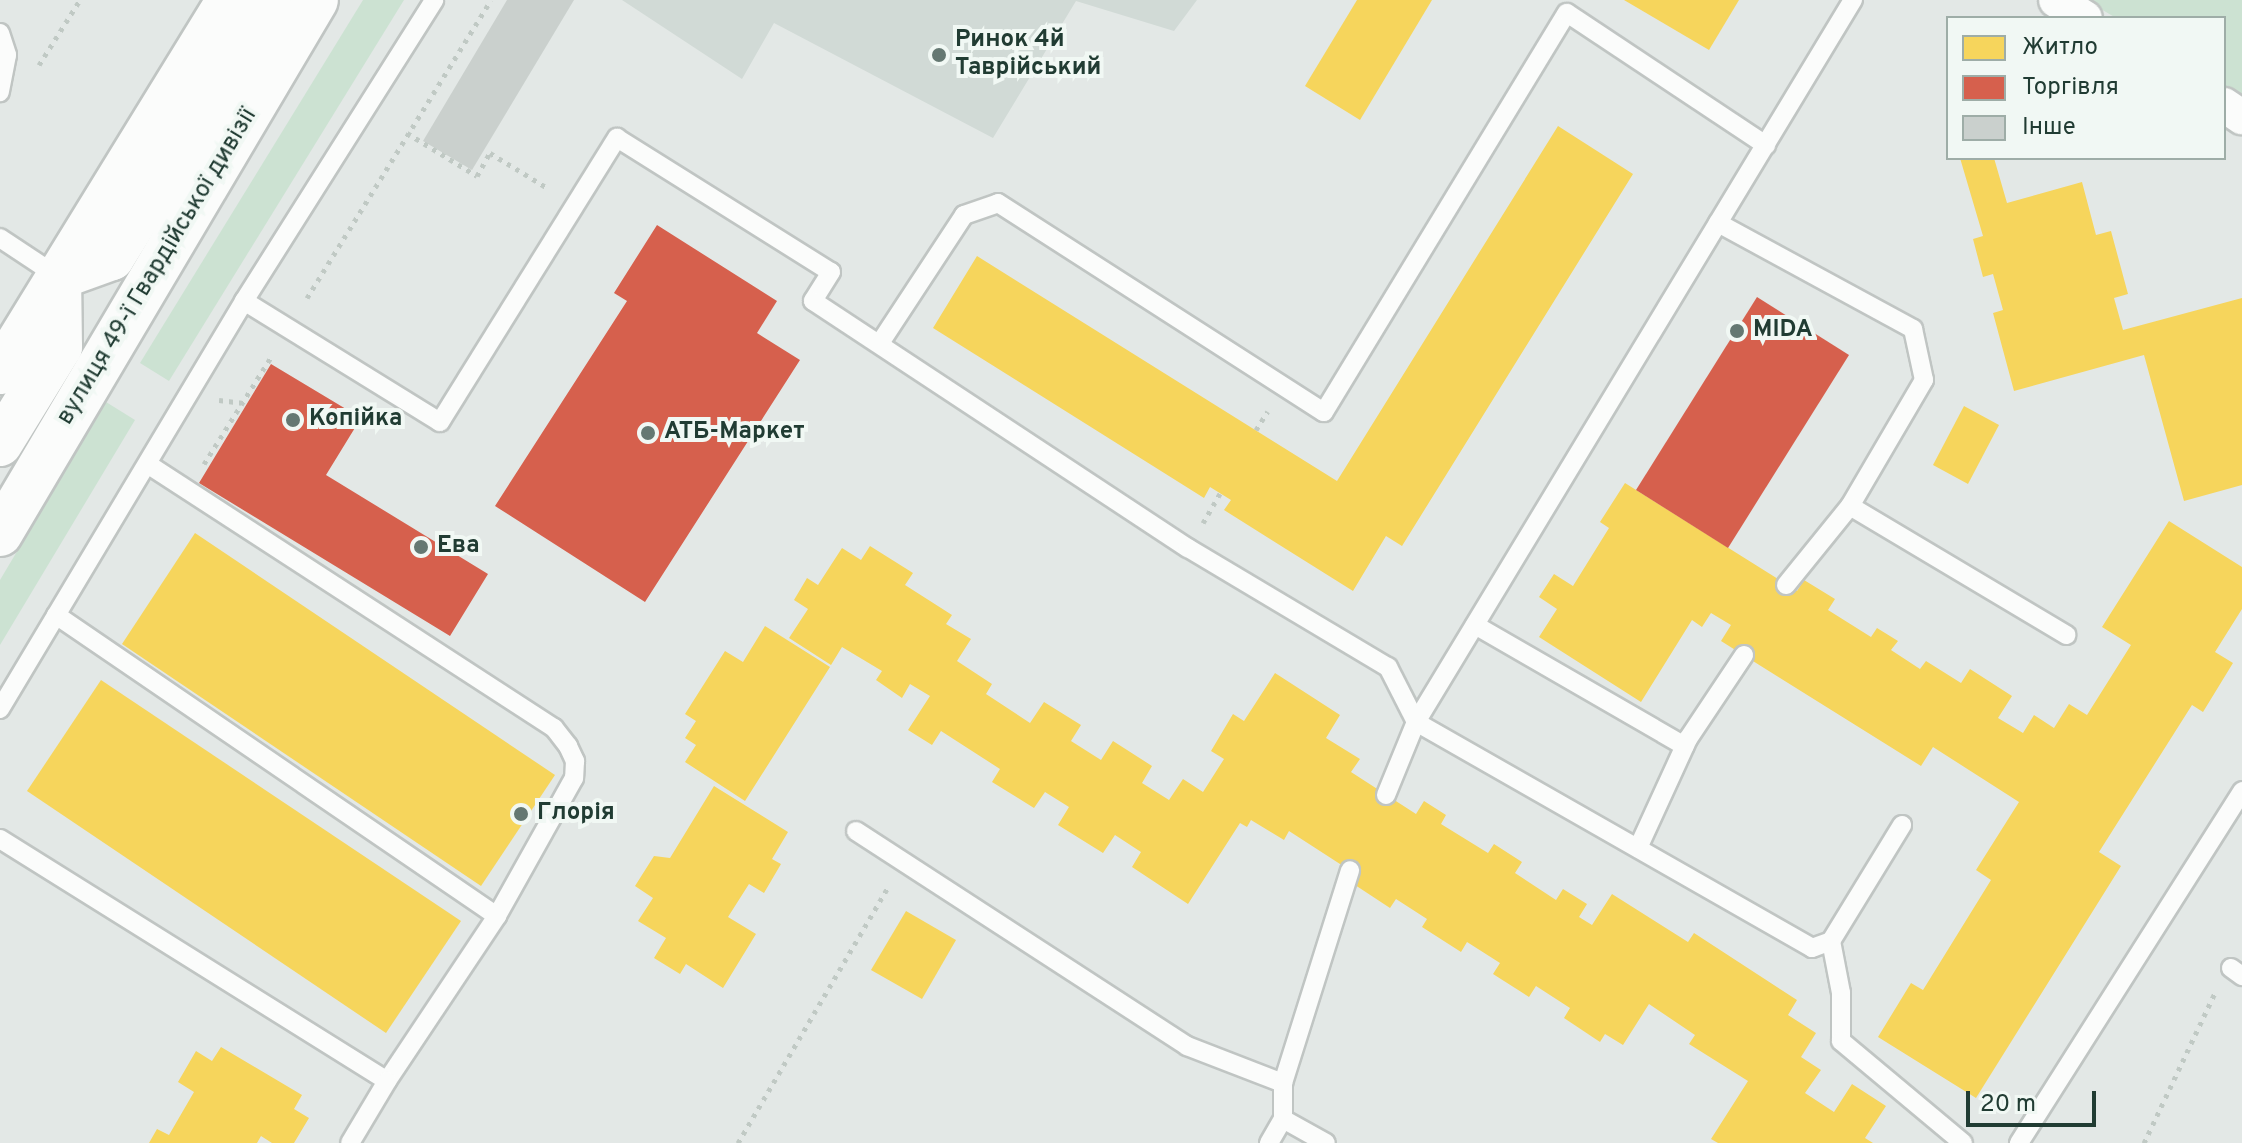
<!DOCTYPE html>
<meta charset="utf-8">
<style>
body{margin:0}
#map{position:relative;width:2242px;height:1143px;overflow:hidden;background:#e3e8e6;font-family:Overpass,sans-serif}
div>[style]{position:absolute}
.built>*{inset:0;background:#d1dad6}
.green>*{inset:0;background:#cce2d2}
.homes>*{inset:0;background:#f6d55c}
.shops>*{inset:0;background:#d6604d}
.building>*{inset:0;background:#cad0cd}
.path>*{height:5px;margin-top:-2.5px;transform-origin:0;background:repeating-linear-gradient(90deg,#c0c9c4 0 4px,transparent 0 10px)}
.roads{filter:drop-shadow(2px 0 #c0c5c3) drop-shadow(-2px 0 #c0c5c3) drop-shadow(0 2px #c0c5c3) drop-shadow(0 -2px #c0c5c3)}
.lane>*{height:18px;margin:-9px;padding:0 9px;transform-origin:9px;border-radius:9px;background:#fbfcfb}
.street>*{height:34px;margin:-17px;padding:0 17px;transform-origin:17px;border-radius:17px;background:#fbfcfb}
.secondary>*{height:44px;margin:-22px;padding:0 22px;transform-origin:22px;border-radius:22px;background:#fbfcfb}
.dots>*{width:22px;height:22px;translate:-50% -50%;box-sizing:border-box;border:4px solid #f1f8f4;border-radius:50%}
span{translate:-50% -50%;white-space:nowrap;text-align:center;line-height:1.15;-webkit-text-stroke:8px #f1f8f4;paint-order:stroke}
.poi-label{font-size:24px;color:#213c33;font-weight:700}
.left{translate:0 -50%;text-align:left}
.street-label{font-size:24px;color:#213c33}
.legend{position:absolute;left:1946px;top:16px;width:280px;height:144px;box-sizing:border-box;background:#f1f8f4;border:2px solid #9eada7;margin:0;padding:10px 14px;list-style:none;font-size:24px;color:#213c33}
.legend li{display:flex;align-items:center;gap:16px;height:40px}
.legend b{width:40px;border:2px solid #9eada7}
.scale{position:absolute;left:1966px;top:1091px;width:130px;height:36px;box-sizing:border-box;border:4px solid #213c33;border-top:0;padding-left:10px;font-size:24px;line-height:28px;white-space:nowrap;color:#213c33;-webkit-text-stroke:6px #f1f8f4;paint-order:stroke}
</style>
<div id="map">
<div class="built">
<div style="clip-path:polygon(622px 0,1197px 0,1174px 31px,1076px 1px,993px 138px,774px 23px,742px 79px)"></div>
</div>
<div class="green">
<div style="clip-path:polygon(363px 0,404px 0,169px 381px,140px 363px)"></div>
<div style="clip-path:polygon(2086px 0,2242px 0,2242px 96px,2224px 85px,2224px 18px,2116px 18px)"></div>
<div style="clip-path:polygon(106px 402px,135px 420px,0 645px,0 580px)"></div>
</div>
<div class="homes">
<div style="clip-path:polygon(1357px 0,1432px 0,1360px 120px,1305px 86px)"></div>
<div style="clip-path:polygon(1624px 0,1739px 0,1709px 50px)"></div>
<div style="clip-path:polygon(1558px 126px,1633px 174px,1402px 546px,1386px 536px,1353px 591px,1224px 510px,1231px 500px,1210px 487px,1204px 498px,933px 328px,977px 256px,1337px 481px)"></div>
<div style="clip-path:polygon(1960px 158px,1994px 158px,2007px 203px,2082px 182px,2096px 235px,2111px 231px,2128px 294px,2114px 298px,2123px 330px,2242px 298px,2242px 485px,2184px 501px,2144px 355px,2014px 391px,1993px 313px,2003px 310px,1993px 274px,1983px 277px,1973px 239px,1983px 236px)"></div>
<div style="clip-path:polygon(1964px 406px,1999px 425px,1968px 484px,1933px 465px)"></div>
<div style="clip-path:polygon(1625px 483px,1797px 591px,1804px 580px,1835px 599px,1828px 610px,1871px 637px,1877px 628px,1898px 641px,1891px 650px,1920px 669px,1926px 661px,1961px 683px,1970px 669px,2012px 696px,1998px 718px,2023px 733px,2034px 715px,2054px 728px,2069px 704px,2087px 715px,2131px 645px,2102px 627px,2169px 521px,2242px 567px,2242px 609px,2215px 652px,2233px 663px,2203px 712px,2192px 705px,2099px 852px,2121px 866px,1976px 1098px,1878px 1037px,1911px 983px,1923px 990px,1991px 880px,1976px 870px,2019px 802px,1933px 747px,1921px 766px,1721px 641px,1731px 625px,1711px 613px,1702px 627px,1692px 620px,1641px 702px,1539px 637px,1557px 609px,1539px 597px,1554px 574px,1573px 586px,1609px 528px,1600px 522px)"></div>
<div style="clip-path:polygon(195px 533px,555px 775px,481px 886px,122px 644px)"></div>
<div style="clip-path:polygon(870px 546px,913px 573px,905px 585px,952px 615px,946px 624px,971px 639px,957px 661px,992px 684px,986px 694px,1030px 723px,1044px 702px,1081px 725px,1071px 741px,1101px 760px,1113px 741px,1152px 766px,1142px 783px,1169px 800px,1183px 779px,1203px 792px,1224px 759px,1211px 751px,1233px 714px,1244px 721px,1275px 673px,1340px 715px,1326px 738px,1360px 759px,1351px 772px,1416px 814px,1424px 801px,1446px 815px,1441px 824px,1488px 853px,1494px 844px,1522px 862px,1515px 873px,1556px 900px,1563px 889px,1587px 904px,1579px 917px,1592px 925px,1612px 894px,1688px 942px,1694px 933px,1797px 1000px,1788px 1015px,1816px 1033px,1801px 1057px,1821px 1070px,1805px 1093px,1834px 1112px,1852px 1084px,1886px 1106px,1865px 1138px,1873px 1143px,1718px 1143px,1711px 1139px,1748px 1081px,1689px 1044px,1695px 1035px,1649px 1004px,1623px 1045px,1605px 1034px,1600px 1042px,1564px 1018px,1570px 1008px,1536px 986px,1529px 997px,1493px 974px,1500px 963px,1467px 942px,1461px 952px,1422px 927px,1427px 919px,1396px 899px,1390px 908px,1352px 883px,1357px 875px,1289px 831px,1284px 840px,1251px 820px,1247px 827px,1240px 823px,1188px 904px,1132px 867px,1141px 852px,1115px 835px,1103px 853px,1058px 825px,1069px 807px,1045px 792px,1034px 808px,992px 782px,1000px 769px,941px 731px,932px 745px,908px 730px,930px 696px,910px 684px,902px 698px,876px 680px,882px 671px,842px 647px,831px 665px,789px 638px,808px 609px,794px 600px,807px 578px,818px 585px,842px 548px,861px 560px)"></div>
<div style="clip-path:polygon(765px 626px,830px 667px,745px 801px,685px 762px,696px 745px,685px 738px,696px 721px,685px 714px,725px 651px,743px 662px)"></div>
<div style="clip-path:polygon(101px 680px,461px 921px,386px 1033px,27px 791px)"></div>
<div style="clip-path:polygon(714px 786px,788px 832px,772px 859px,781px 864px,764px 893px,749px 884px,728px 917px,756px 934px,723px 988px,686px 964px,680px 974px,654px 958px,666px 938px,638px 921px,653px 898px,635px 886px,654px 856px,670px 858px)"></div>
<div style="clip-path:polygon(906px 911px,956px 940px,922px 999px,871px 970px)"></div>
<div style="clip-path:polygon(221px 1047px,302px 1095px,294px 1109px,309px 1118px,294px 1143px,272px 1143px,261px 1136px,257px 1143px,149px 1143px,157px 1129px,169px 1135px,194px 1092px,178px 1082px,196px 1051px,212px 1061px)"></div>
</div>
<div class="shops">
<div style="clip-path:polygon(657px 225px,777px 301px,757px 333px,800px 360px,645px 602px,495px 506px,627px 301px,614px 293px)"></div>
<div style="clip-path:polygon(1757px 297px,1849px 355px,1728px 548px,1636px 490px)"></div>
<div style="clip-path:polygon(271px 364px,361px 418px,326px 475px,488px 574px,450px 636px,199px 483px)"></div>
</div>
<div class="building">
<div style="clip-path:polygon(507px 0,574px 0,472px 170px,423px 141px)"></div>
</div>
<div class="path">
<div style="left:39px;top:65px;width:77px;rotate:-57.8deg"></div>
<div style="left:407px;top:133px;width:82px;rotate:31.6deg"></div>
<div style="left:477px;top:176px;width:26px;rotate:-61deg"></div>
<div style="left:490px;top:153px;width:66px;rotate:31.3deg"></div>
<div style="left:307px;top:298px;width:350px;rotate:-58.3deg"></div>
<div style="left:219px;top:400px;width:23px;rotate:7deg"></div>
<div style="left:1256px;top:430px;width:22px;rotate:-58deg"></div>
<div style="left:204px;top:464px;width:126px;rotate:-57.9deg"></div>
<div style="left:1203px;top:523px;width:34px;rotate:-60deg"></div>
<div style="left:738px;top:1143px;width:297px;rotate:-59.6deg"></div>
<div style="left:2144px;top:1143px;width:166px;rotate:-64.7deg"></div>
</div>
<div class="roads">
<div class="lane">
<div style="left:0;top:33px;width:23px;rotate:72deg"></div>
<div style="left:7px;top:55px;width:38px;rotate:101deg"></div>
<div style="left:1718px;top:223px;width:222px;rotate:28.5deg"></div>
<div style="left:1913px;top:329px;width:52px;rotate:77.8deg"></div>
<div style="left:1924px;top:380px;width:146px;rotate:120.4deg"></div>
<div style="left:1850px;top:506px;width:252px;rotate:30.8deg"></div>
<div style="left:0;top:238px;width:71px;rotate:33.5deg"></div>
<div style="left:244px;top:301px;width:230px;rotate:31.7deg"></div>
<div style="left:440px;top:422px;width:335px;rotate:-58.1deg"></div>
<div style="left:617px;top:138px;width:252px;rotate:32.1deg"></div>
<div style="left:831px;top:272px;width:34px;rotate:122deg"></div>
<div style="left:813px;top:301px;width:449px;rotate:33.4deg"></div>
<div style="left:1188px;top:548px;width:233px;rotate:30.8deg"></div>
<div style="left:1388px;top:667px;width:62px;rotate:63deg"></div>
<div style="left:1416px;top:722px;width:456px;rotate:29.7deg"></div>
<div style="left:1812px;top:948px;width:20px;rotate:-20deg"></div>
<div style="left:1831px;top:941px;width:136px;rotate:-58.5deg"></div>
<div style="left:880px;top:343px;width:153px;rotate:-56.7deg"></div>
<div style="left:964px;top:215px;width:36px;rotate:-19deg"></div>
<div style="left:998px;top:203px;width:387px;rotate:32.7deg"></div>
<div style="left:1324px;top:412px;width:467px;rotate:-58.7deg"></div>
<div style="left:1567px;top:13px;width:239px;rotate:33.6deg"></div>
<div style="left:149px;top:465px;width:483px;rotate:33deg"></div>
<div style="left:554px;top:728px;width:23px;rotate:52deg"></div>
<div style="left:568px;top:746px;width:17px;rotate:65deg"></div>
<div style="left:575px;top:761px;width:17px;rotate:93deg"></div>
<div style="left:574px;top:778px;width:158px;rotate:119.2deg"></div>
<div style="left:1786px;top:585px;width:102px;rotate:-51deg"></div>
<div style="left:56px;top:615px;width:534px;rotate:34.32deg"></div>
<div style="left:497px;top:916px;width:198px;rotate:123.7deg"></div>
<div style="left:1475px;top:625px;width:242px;rotate:30deg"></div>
<div style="left:0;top:709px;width:475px;rotate:-59.1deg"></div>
<div style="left:244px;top:301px;width:356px;rotate:-57.7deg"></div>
<div style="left:1386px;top:795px;width:79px;rotate:-67.7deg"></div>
<div style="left:1416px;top:722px;width:844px;rotate:-58.82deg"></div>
<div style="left:856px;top:831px;width:395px;rotate:33deg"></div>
<div style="left:1187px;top:1046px;width:103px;rotate:21.1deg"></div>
<div style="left:1283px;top:1083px;width:223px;rotate:-72.5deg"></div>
<div style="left:0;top:839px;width:456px;rotate:32deg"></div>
<div style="left:387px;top:1081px;width:72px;rotate:120.8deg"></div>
<div style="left:1638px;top:848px;width:120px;rotate:-65.4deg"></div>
<div style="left:1688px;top:739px;width:101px;rotate:-56.3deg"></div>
<div style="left:1831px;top:941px;width:53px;rotate:79.1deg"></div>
<div style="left:1841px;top:993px;width:48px;rotate:90deg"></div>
<div style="left:1841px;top:1041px;width:159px;rotate:39.9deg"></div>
<div style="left:2231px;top:968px;width:14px;rotate:36deg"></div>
<div style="left:1283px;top:1083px;width:36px;rotate:90deg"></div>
<div style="left:1283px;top:1119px;width:49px;rotate:29.2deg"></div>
<div style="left:1269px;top:1143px;width:28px;rotate:-60deg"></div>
<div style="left:2019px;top:1143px;width:417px;rotate:-57.6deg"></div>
</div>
<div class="street">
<div style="left:2056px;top:0;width:34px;rotate:32deg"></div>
<div style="left:2224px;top:105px;width:22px;rotate:34deg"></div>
</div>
<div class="secondary">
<div style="left:59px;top:277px;width:56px;rotate:-19.7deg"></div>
<div style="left:112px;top:258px;width:304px;rotate:-58.2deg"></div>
<div style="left:0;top:372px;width:437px;rotate:-58.4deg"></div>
<div style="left:0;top:444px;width:114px;rotate:-58.3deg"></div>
<div style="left:60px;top:347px;width:70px;rotate:-90.8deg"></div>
<div style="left:0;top:534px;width:620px;rotate:-59.38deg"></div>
</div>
</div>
<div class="dots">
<div style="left:939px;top:55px;background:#657872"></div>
<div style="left:1737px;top:331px;background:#657872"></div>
<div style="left:293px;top:420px;background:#657872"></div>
<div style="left:648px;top:433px;background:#657872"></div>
<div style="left:421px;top:547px;background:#657872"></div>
<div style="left:521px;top:814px;background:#657872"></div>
</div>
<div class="poi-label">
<span class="left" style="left:955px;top:55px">Ринок 4й<br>Таврійський</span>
<span class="left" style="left:1753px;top:331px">MIDA</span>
<span class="left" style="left:309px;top:420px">Копійка</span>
<span class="left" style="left:664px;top:433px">АТБ-Маркет</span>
<span class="left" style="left:437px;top:547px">Ева</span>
<span class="left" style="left:537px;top:814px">Глорія</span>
</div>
<div class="street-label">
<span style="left:158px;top:267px;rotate:-59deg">вулиця 49-ї Гвардійської дивізії</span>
</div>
<ul class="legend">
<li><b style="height:22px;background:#f6d55c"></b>Житло</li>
<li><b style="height:22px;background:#d6604d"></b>Торгівля</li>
<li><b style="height:22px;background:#cad0cd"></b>Інше</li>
</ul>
<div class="scale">20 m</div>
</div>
